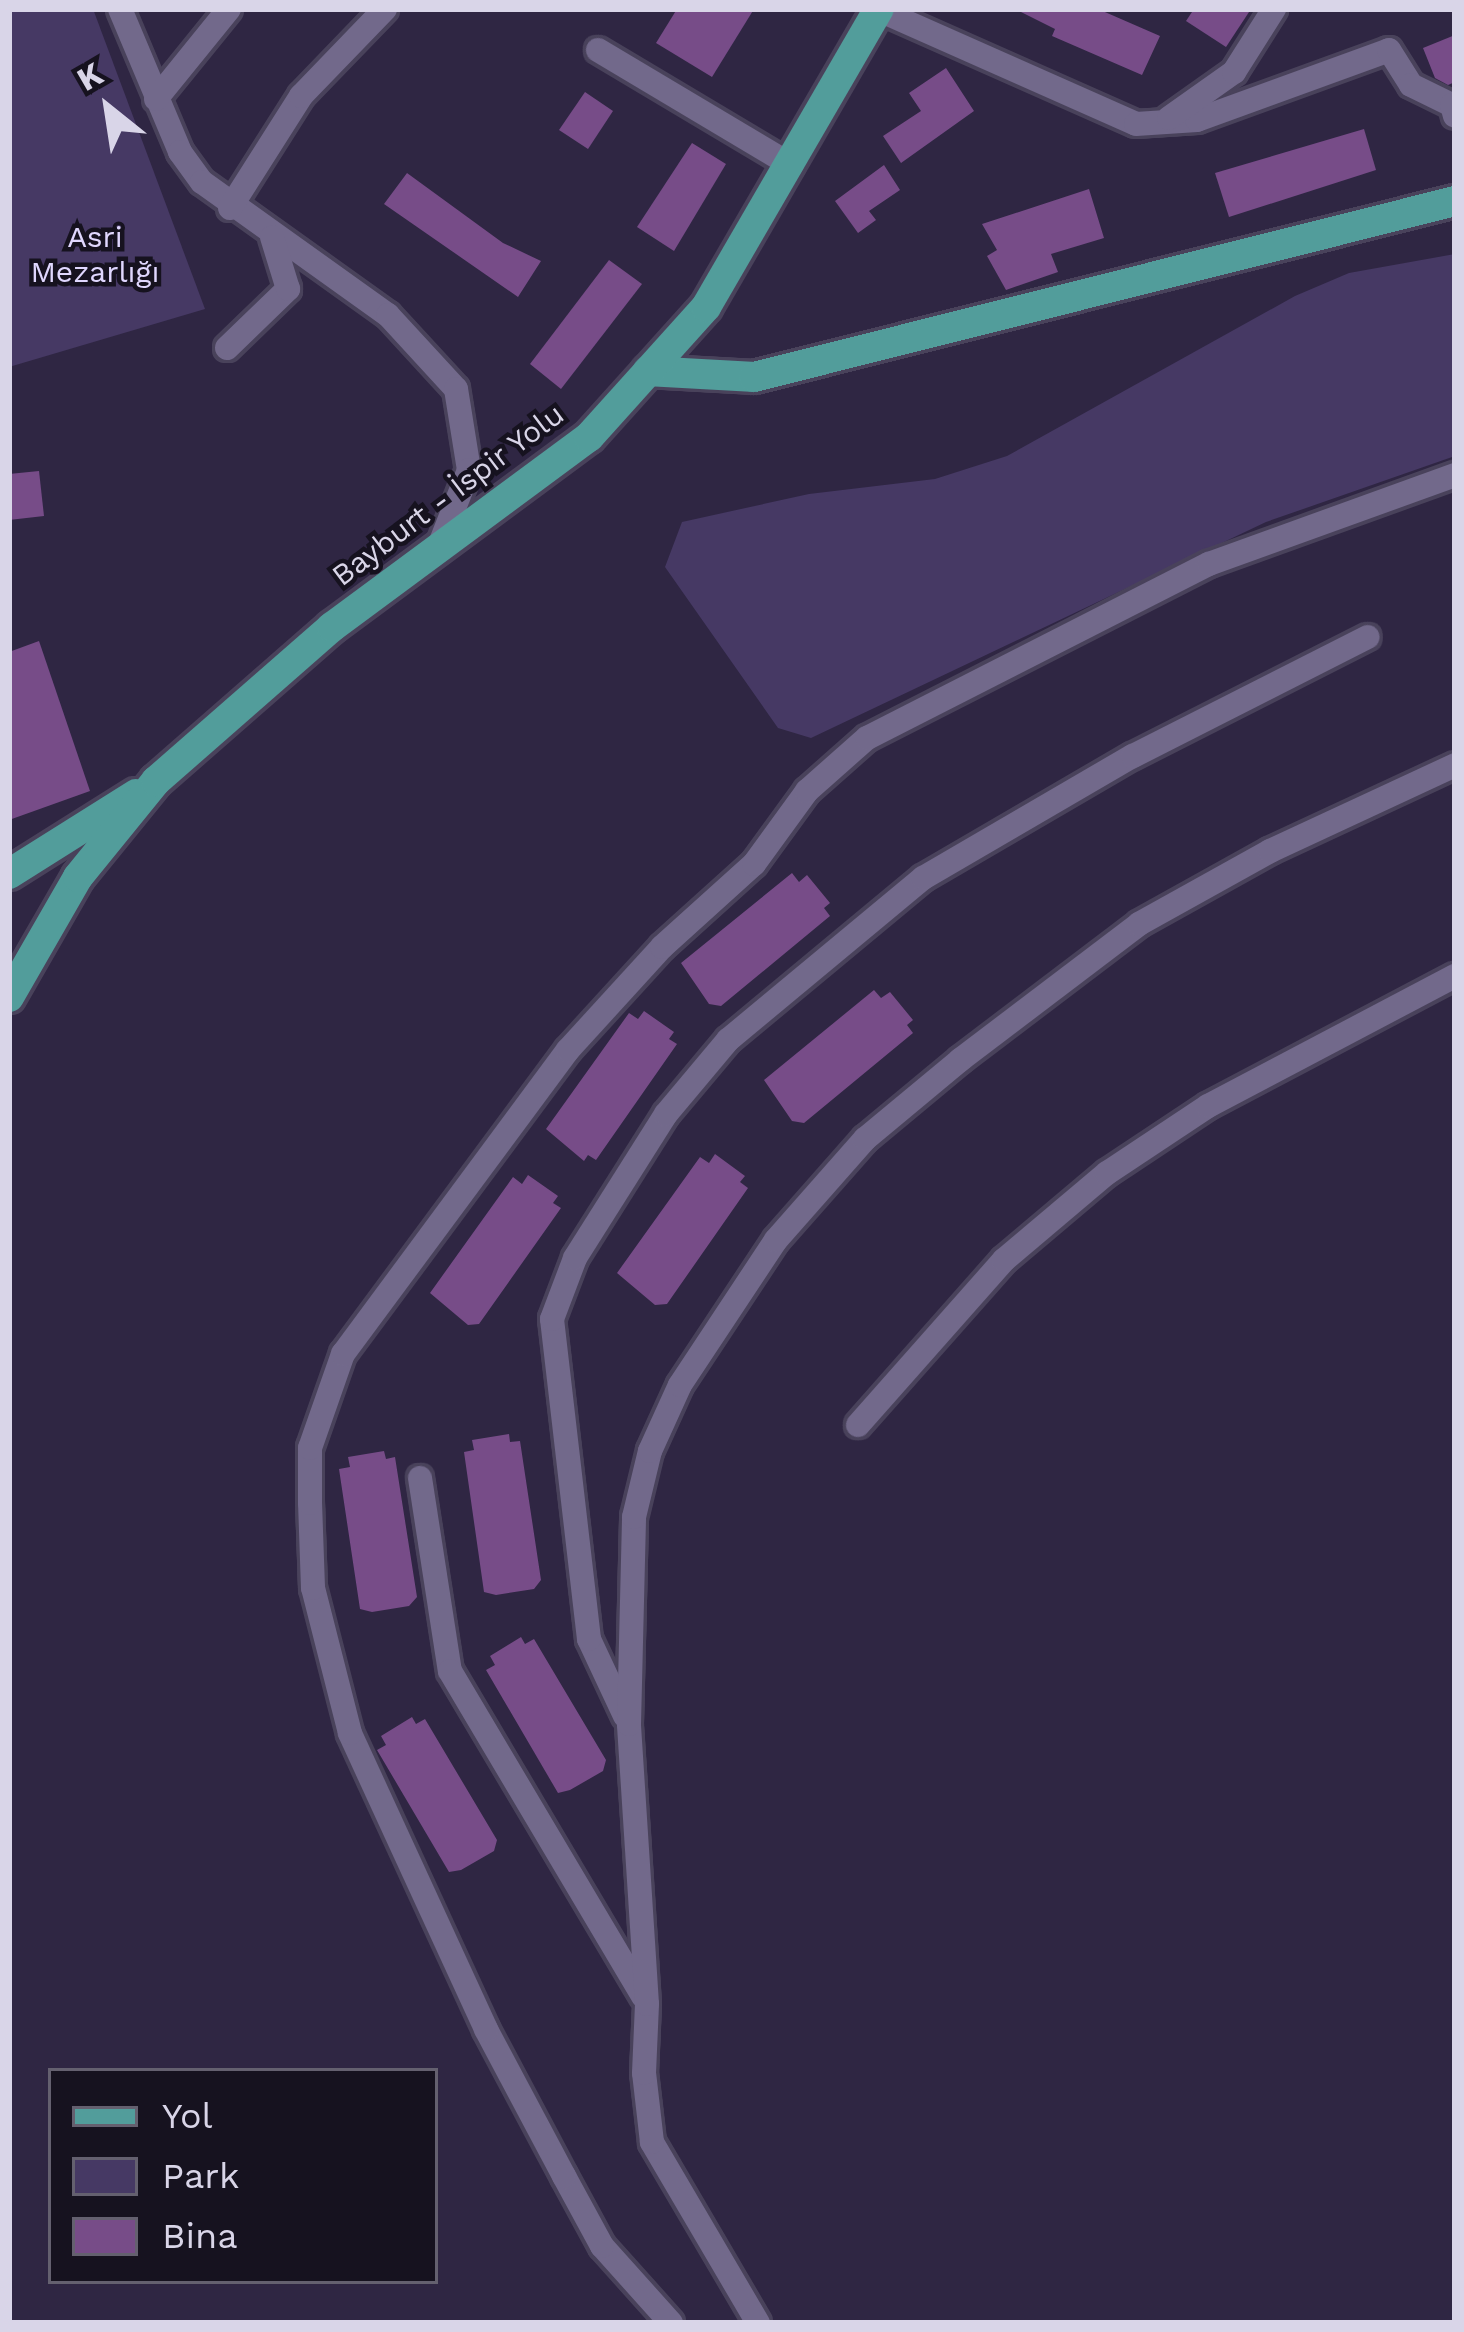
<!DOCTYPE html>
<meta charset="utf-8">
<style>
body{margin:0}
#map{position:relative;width:1464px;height:2332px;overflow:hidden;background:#2f2643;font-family:"Work Sans",sans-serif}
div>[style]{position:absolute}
.green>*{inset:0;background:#463964}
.building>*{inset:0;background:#774c88}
.roads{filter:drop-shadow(3px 0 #49425b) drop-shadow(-3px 0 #49425b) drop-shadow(0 3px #49425b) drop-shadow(0 -3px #49425b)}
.minor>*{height:24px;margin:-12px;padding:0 12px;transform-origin:12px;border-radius:12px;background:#72698b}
.major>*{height:30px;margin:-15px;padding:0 15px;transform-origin:15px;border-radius:15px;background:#529d9b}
span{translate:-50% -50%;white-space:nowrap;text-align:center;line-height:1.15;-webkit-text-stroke:9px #16121f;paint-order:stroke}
.park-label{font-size:30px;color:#e0d7fe}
.street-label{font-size:30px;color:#d9d5e8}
.frame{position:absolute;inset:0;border:12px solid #d9d5e8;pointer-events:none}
.legend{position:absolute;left:48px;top:2068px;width:390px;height:216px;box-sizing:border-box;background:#16121f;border:3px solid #64606f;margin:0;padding:15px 21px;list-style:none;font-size:36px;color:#d9d5e8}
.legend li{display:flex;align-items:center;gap:24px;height:60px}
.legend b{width:60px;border:3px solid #64606f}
.north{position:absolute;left:48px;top:48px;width:120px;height:120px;-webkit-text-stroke:9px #16121f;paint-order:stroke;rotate:330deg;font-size:33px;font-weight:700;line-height:48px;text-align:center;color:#d9d5e8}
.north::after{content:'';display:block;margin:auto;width:42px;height:54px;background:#d9d5e8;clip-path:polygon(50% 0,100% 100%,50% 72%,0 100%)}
</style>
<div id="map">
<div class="green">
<div style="clip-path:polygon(9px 9px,93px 9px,205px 309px,9px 367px)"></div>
<div style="clip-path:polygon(1455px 254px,1455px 456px,1266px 522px,811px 738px,778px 728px,665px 567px,682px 522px,809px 494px,935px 479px,1007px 456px,1295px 296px,1349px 273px)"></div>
</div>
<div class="building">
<div style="clip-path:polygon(677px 9px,754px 9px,712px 77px,656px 43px)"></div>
<div style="clip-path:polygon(1015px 9px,1098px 9px,1160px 36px,1142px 75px,1052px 36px,1055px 29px)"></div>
<div style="clip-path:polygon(1194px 9px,1251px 9px,1226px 47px,1186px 21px)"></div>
<div style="clip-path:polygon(1455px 35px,1455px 82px,1448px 85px,1435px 78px,1423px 48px)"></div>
<div style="clip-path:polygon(946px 68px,974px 111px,901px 163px,883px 136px,921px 111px,909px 93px)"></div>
<div style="clip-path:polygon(585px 92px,613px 111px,588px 149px,559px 130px)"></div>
<div style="clip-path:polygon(1364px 129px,1376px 170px,1229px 217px,1215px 173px)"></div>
<div style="clip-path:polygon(692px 143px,726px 164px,674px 251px,637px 227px)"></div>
<div style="clip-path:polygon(884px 165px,900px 190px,869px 211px,876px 220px,858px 233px,835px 201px)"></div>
<div style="clip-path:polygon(407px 173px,503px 243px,541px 261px,518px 297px,384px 204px)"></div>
<div style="clip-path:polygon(1089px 189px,1104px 238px,1051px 254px,1058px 272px,1006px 290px,987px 256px,997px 250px,982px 224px)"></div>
<div style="clip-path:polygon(609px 260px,642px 284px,561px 389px,530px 364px)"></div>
<div style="clip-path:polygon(39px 471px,44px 516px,9px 520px,9px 474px)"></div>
<div style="clip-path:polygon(39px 641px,90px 791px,9px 820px,9px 652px)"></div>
<div style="clip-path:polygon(792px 873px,799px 882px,807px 875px,830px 903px,824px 908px,830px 916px,721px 1006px,709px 1004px,681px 963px)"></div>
<div style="clip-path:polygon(874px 990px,881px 998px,890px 992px,913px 1020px,907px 1025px,913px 1033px,804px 1123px,792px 1121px,764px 1080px)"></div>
<div style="clip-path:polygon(644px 1011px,674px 1032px,669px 1039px,677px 1044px,596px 1160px,588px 1155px,584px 1161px,546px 1129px,629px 1013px,638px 1019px)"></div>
<div style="clip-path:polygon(715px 1154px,745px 1176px,740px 1182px,748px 1188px,667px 1304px,655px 1305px,617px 1273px,700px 1157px,709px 1163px)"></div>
<div style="clip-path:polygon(528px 1175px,558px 1196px,553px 1203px,561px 1208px,479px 1324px,468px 1325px,430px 1293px,513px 1177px,522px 1184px)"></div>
<div style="clip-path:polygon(509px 1434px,510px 1442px,520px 1441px,541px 1580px,534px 1589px,496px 1595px,484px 1592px,464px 1452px,474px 1450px,472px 1440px)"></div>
<div style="clip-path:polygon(384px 1451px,386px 1459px,395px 1457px,417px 1597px,409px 1606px,372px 1612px,360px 1609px,339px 1469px,350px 1467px,348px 1457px)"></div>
<div style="clip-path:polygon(521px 1637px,525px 1644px,534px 1639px,606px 1760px,603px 1771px,570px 1790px,558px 1793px,486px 1670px,495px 1665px,490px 1656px)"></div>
<div style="clip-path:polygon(412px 1717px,416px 1724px,425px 1719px,497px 1840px,494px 1851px,461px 1870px,449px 1872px,377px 1750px,386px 1745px,381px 1736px)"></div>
</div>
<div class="roads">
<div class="minor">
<div style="left:120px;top:9px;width:155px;rotate:67.2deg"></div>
<div style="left:180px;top:152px;width:37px;rotate:54deg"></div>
<div style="left:202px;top:182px;width:229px;rotate:35.6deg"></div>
<div style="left:388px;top:315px;width:100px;rotate:47.4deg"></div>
<div style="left:456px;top:389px;width:82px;rotate:80.9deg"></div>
<div style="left:469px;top:470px;width:85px;rotate:111.4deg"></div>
<div style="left:877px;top:9px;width:283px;rotate:23.9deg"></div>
<div style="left:1136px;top:124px;width:61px;rotate:-3.8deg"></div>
<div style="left:1197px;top:120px;width:204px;rotate:-20deg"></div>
<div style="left:1389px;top:50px;width:41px;rotate:57.8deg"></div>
<div style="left:1411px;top:85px;width:46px;rotate:26deg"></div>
<div style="left:1452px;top:105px;width:11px;rotate:75deg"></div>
<div style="left:598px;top:50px;width:225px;rotate:30.8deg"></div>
<div style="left:156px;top:99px;width:116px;rotate:-51deg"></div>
<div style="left:1169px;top:118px;width:80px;rotate:-35.3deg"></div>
<div style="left:1234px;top:72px;width:75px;rotate:-57.6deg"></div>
<div style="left:230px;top:208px;width:133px;rotate:-57.6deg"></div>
<div style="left:301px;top:96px;width:121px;rotate:-46deg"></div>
<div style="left:227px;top:348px;width:85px;rotate:-44deg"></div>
<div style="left:288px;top:289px;width:54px;rotate:-107.1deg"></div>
<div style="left:858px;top:1425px;width:220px;rotate:-48.5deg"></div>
<div style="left:1004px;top:1260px;width:135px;rotate:-40.2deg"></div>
<div style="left:1107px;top:1173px;width:121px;rotate:-33.6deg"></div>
<div style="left:1208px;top:1106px;width:279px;rotate:-27.8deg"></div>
<div style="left:420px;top:1478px;width:195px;rotate:81.2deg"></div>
<div style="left:450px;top:1671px;width:378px;rotate:59.3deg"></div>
<div style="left:625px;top:1716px;width:85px;rotate:-115.1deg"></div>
<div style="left:589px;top:1639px;width:322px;rotate:-96.6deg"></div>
<div style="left:552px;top:1319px;width:65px;rotate:-69.3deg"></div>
<div style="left:575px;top:1258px;width:170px;rotate:-57.7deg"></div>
<div style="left:666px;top:1114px;width:97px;rotate:-50deg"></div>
<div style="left:728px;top:1040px;width:254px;rotate:-39.7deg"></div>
<div style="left:923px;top:878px;width:243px;rotate:-30.2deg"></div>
<div style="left:1133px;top:756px;width:263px;rotate:-26.9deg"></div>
<div style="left:671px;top:2323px;width:103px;rotate:-131.9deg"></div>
<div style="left:602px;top:2246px;width:80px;rotate:-118.5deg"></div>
<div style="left:564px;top:2176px;width:166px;rotate:-118deg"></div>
<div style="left:486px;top:2029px;width:326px;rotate:-114.7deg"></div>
<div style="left:350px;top:1733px;width:150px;rotate:-104.3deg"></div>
<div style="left:313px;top:1588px;width:85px;rotate:-92deg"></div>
<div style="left:310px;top:1503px;width:55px;rotate:-90deg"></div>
<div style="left:310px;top:1448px;width:100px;rotate:-70.7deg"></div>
<div style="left:343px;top:1354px;width:378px;rotate:-53.5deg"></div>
<div style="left:568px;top:1050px;width:139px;rotate:-47.6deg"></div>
<div style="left:662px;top:947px;width:124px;rotate:-42.1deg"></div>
<div style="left:754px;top:864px;width:90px;rotate:-54deg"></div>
<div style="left:807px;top:791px;width:80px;rotate:-41.5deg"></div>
<div style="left:867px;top:738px;width:384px;rotate:-27deg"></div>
<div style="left:1209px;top:564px;width:262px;rotate:-19.9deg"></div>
<div style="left:758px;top:2323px;width:210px;rotate:-120.4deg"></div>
<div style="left:652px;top:2142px;width:69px;rotate:-96.6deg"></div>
<div style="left:644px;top:2073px;width:69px;rotate:-87.5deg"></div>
<div style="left:647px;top:2004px;width:281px;rotate:-93.7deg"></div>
<div style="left:629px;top:1724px;width:207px;rotate:-88.6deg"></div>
<div style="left:634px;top:1517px;width:68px;rotate:-76.4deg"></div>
<div style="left:650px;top:1451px;width:72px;rotate:-65.6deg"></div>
<div style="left:680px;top:1385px;width:174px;rotate:-56.5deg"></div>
<div style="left:776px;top:1240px;width:135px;rotate:-48.6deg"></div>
<div style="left:865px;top:1139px;width:124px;rotate:-39.7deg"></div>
<div style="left:960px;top:1060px;width:225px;rotate:-37.2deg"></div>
<div style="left:1139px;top:924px;width:150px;rotate:-29.1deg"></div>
<div style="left:1270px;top:851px;width:204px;rotate:-24.9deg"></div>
</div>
<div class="major">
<div style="left:648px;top:371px;width:106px;rotate:3.2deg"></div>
<div style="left:754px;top:377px;width:723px;rotate:-14.09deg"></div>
<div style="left:9px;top:874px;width:150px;rotate:-32.2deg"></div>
<div style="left:9px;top:997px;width:138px;rotate:-60.1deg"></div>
<div style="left:78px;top:877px;width:124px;rotate:-50.9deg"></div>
<div style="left:156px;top:781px;width:234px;rotate:-41.2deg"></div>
<div style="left:332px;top:627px;width:320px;rotate:-36.5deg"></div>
<div style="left:589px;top:437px;width:175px;rotate:-48deg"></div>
<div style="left:706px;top:307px;width:345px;rotate:-59.9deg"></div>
</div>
</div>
<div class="park-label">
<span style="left:95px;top:254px">Asri<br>Mezarlığı</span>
</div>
<div class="street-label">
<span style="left:448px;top:495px;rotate:-37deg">Bayburt - İspir Yolu</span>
</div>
<div class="frame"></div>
<ul class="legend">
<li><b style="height:15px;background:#529d9b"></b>Yol</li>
<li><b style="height:33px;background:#463964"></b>Park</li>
<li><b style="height:33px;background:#774c88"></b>Bina</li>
</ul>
<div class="north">K</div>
</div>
